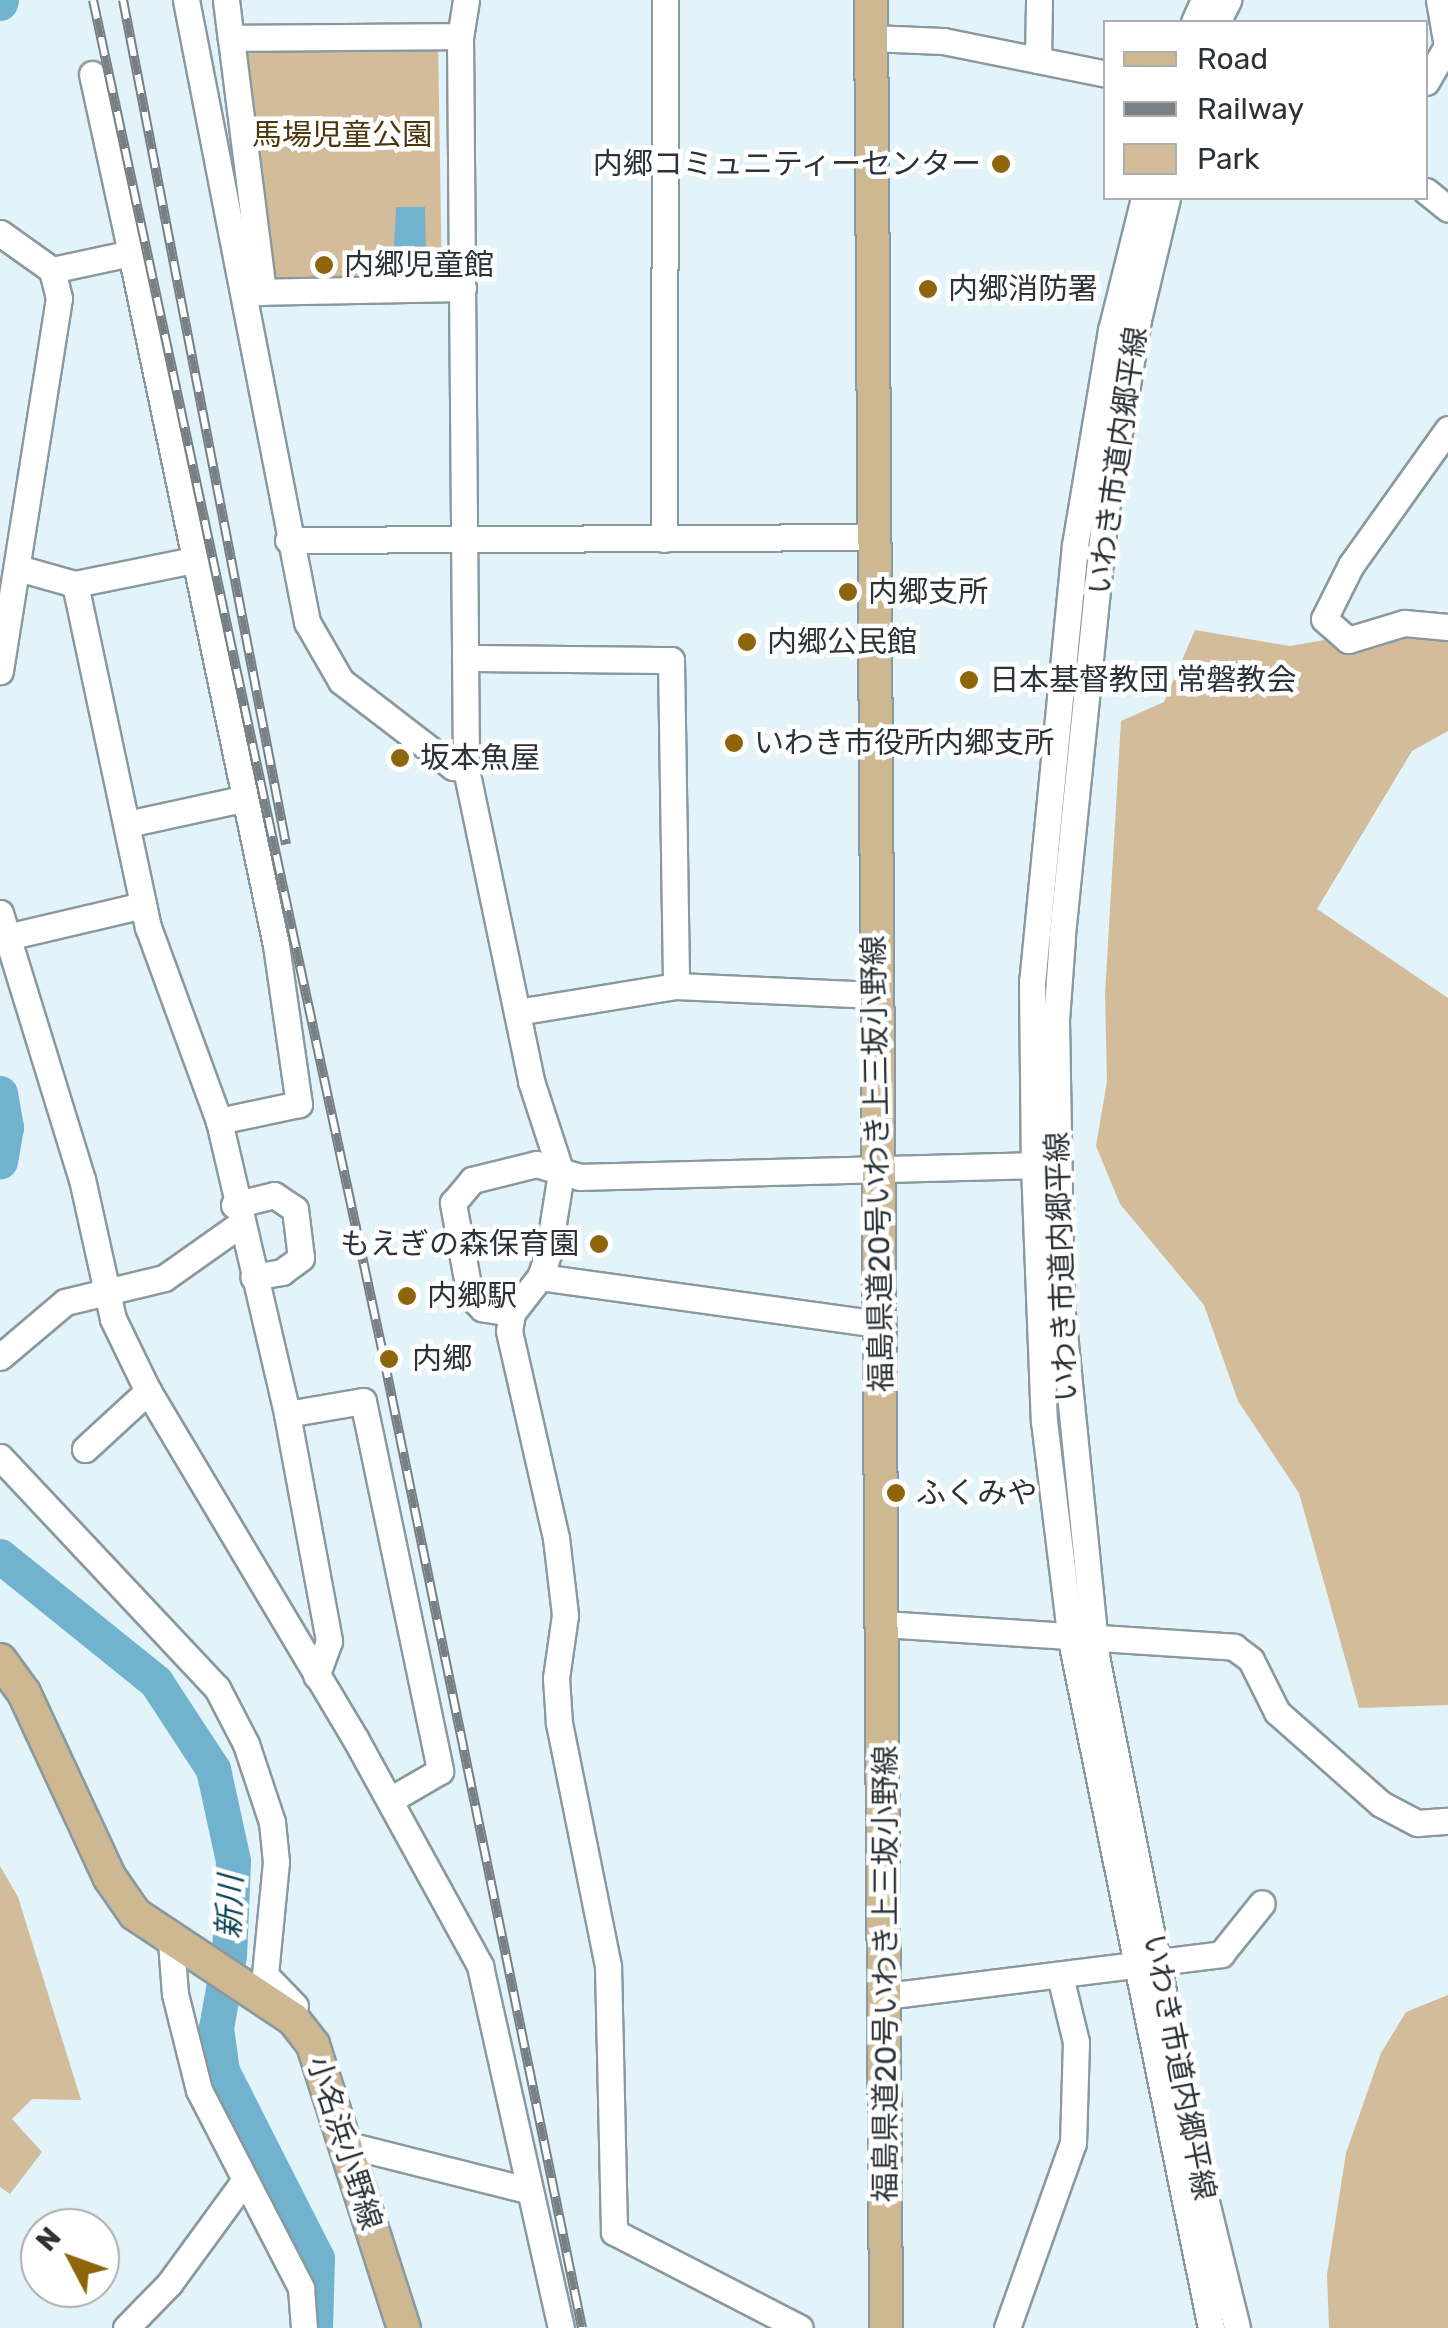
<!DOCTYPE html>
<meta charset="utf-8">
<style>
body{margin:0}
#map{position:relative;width:1448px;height:2328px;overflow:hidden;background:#e3f3fa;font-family:Rubik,"Noto Sans JP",sans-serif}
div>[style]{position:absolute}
.green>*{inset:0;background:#d3bc9a}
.water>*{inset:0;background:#71b2ce}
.river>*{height:35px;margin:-17.5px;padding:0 17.5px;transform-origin:17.5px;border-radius:17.5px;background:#71b2ce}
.roads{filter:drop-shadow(2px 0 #8a99a0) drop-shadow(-2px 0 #8a99a0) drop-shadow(0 2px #8a99a0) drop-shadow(0 -2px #8a99a0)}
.minor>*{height:25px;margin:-12.5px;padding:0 12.5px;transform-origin:12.5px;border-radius:12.5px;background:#fff}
.major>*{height:32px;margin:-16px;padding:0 16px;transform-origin:16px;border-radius:16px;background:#ceb892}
.rail>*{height:10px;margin-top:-5px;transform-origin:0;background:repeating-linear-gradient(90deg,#fff 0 19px,#778185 0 38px);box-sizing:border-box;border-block:2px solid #778185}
.dots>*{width:28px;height:28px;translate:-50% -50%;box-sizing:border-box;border:5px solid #fff;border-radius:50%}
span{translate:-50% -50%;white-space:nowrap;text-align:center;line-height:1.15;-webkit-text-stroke:9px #fff;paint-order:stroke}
.park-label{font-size:30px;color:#4e370d}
.poi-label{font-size:30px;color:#2c3235}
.right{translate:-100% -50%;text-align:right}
.left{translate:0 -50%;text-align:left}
.street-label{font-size:30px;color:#2c3235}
.water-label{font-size:32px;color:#0d4559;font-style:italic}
.legend{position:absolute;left:1103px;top:20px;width:325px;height:180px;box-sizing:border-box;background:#fff;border:2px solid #abadae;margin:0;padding:12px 18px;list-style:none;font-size:30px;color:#2c3235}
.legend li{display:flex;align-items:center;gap:20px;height:50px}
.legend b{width:50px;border:2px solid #abadae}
.north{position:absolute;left:20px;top:2208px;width:100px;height:100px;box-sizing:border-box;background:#fff;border:2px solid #abadae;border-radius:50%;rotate:311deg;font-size:28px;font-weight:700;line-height:40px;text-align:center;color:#2c3235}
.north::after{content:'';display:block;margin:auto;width:35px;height:45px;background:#8f650b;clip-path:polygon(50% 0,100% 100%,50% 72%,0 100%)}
</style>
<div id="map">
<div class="green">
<div style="clip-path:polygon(438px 36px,442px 289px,263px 292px,231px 38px)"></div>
<div style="clip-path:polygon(1394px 628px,1448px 632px,1448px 731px,1412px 751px,1317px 909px,1448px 998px,1448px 1705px,1359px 1708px,1299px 1493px,1238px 1401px,1204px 1305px,1120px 1204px,1096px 1146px,1107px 1081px,1105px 994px,1121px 721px,1164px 702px,1195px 630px,1290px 646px)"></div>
<div style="clip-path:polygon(0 1866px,18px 1897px,81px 2100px,32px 2099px,12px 2119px,42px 2152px,10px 2194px,0 2187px)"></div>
<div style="clip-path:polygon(1448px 1995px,1448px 2328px,1329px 2328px,1327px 2275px,1346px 2153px,1381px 2053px,1406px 2012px)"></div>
</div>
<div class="water">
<div style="clip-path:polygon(396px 207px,425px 207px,426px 265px,393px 264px)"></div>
</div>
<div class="river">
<div style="left:0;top:3px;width:3px;rotate:-72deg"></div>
<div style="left:0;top:1093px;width:35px;rotate:80deg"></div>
<div style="left:6px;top:1127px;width:35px;rotate:100deg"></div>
<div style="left:0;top:1556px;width:201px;rotate:38.9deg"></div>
<div style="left:156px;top:1682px;width:104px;rotate:56.8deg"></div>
<div style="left:213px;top:1769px;width:94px;rotate:77.7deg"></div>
<div style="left:233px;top:1861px;width:94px;rotate:92.4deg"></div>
<div style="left:229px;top:1955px;width:74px;rotate:100.1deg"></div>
<div style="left:216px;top:2028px;width:43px;rotate:82.1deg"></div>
<div style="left:222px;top:2071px;width:210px;rotate:63.1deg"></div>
<div style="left:317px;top:2258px;width:70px;rotate:91.6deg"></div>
</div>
<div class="roads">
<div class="minor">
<div style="left:186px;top:0;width:634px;rotate:78.99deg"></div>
<div style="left:307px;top:622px;width:68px;rotate:60deg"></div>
<div style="left:341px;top:681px;width:141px;rotate:37.5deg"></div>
<div style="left:453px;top:767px;width:13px;rotate:9deg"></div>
<div style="left:226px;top:0;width:38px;rotate:83deg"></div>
<div style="left:466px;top:0;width:36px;rotate:99deg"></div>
<div style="left:460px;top:36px;width:733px;rotate:89.53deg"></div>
<div style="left:466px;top:769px;width:319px;rotate:78.2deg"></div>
<div style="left:531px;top:1081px;width:97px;rotate:71.9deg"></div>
<div style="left:561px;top:1173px;width:82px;rotate:99.1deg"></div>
<div style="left:548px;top:1254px;width:24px;rotate:109deg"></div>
<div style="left:540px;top:1277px;width:46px;rotate:127.9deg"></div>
<div style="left:512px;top:1313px;width:18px;rotate:99deg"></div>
<div style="left:509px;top:1331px;width:212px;rotate:77.2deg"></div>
<div style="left:556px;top:1538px;width:78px;rotate:83.3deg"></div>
<div style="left:565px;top:1615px;width:64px;rotate:98.1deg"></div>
<div style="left:556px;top:1678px;width:45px;rotate:86.2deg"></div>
<div style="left:559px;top:1723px;width:248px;rotate:78.6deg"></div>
<div style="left:608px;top:1966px;width:266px;rotate:88.7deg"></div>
<div style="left:614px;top:2232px;width:209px;rotate:27.3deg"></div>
<div style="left:1194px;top:22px;width:24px;rotate:-66deg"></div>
<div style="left:1217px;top:22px;width:25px;rotate:-63deg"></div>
<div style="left:870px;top:38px;width:73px;rotate:2.4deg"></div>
<div style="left:943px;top:41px;width:166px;rotate:11.4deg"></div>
<div style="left:1038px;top:60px;width:60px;rotate:-89deg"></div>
<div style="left:92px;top:74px;width:183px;rotate:77.7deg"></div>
<div style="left:1426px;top:82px;width:42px;rotate:-59.7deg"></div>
<div style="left:1447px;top:46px;width:47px;rotate:-99.9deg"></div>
<div style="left:1426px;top:191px;width:28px;rotate:39deg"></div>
<div style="left:1144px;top:198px;width:136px;rotate:104deg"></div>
<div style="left:1111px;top:330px;width:218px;rotate:99.5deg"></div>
<div style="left:1075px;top:545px;width:438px;rotate:95.6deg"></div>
<div style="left:1032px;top:981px;width:184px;rotate:89.4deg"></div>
<div style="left:1034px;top:1165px;width:256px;rotate:87.8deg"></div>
<div style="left:1044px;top:1421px;width:221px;rotate:83deg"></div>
<div style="left:1071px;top:1640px;width:702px;rotate:78.5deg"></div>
<div style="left:1167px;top:198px;width:125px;rotate:103.4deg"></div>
<div style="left:1138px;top:320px;width:204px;rotate:99.6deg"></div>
<div style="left:1104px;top:521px;width:419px;rotate:95.8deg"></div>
<div style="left:1062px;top:938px;width:82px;rotate:94.2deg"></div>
<div style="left:1056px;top:1020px;width:283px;rotate:89deg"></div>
<div style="left:1061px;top:1303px;width:360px;rotate:84.3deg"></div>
<div style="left:1097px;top:1661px;width:526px;rotate:78.71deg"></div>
<div style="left:1200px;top:2177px;width:155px;rotate:76.2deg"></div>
<div style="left:0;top:233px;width:64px;rotate:35.4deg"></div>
<div style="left:52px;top:270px;width:29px;rotate:76deg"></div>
<div style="left:59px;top:298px;width:378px;rotate:99deg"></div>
<div style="left:52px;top:270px;width:81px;rotate:-12.1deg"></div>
<div style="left:131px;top:253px;width:707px;rotate:78.17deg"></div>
<div style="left:276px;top:945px;width:161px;rotate:81.8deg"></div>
<div style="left:299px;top:1104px;width:82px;rotate:168deg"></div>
<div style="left:249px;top:292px;width:214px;rotate:-1.1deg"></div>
<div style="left:263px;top:292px;width:256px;rotate:-97.2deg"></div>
<div style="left:231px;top:38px;width:229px;rotate:-0.5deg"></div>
<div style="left:1448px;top:429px;width:167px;rotate:125.5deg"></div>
<div style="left:1351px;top:565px;width:60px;rotate:116.6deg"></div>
<div style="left:1324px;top:619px;width:32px;rotate:41deg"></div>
<div style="left:1348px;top:640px;width:59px;rotate:-16.9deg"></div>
<div style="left:1404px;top:623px;width:44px;rotate:5.2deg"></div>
<div style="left:664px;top:539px;width:539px;rotate:-89.89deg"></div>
<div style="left:288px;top:540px;width:584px;rotate:-0.29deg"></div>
<div style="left:18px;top:568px;width:59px;rotate:15.7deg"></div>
<div style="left:75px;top:584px;width:121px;rotate:-11.4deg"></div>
<div style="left:75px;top:584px;width:351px;rotate:78deg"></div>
<div style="left:148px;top:927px;width:207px;rotate:69.9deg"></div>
<div style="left:219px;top:1121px;width:301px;rotate:76.9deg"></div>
<div style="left:287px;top:1414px;width:231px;rotate:79.5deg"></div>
<div style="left:329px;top:1641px;width:37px;rotate:110deg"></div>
<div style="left:465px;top:658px;width:206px;rotate:0.6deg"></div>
<div style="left:671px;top:660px;width:326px;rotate:89.1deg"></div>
<div style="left:127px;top:824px;width:118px;rotate:-12.3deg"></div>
<div style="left:0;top:913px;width:278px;rotate:72.9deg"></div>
<div style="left:82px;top:1179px;width:143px;rotate:77.5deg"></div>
<div style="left:113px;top:1319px;width:80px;rotate:64.1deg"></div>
<div style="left:148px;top:1391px;width:406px;rotate:59.2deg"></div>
<div style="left:356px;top:1740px;width:258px;rotate:61.2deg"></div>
<div style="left:480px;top:1966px;width:371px;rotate:77.4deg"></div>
<div style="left:7px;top:937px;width:140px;rotate:-13.2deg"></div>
<div style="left:517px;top:1012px;width:161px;rotate:-9.3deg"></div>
<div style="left:676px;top:986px;width:199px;rotate:2.6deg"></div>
<div style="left:234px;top:1205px;width:41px;rotate:-14deg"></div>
<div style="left:274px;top:1195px;width:25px;rotate:34deg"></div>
<div style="left:295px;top:1209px;width:49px;rotate:83deg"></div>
<div style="left:301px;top:1258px;width:24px;rotate:144deg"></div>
<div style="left:282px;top:1272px;width:29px;rotate:170deg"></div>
<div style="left:540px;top:1277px;width:342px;rotate:7.9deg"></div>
<div style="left:512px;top:1313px;width:30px;rotate:-171deg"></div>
<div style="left:482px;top:1308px;width:17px;rotate:-135deg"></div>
<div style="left:470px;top:1296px;width:95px;rotate:-100.4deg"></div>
<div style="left:453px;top:1203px;width:30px;rotate:-50deg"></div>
<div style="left:472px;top:1180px;width:66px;rotate:-14deg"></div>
<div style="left:536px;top:1164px;width:46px;rotate:16.5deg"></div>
<div style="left:580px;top:1177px;width:467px;rotate:-1.5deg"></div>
<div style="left:0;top:1357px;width:85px;rotate:-40.2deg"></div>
<div style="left:65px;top:1302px;width:102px;rotate:-13.6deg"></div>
<div style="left:164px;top:1278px;width:92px;rotate:-35.2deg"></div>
<div style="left:287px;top:1414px;width:77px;rotate:-9.7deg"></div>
<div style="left:363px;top:1401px;width:378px;rotate:78.2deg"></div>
<div style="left:440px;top:1771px;width:58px;rotate:149.9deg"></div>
<div style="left:85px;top:1449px;width:86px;rotate:-42.6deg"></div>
<div style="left:0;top:1457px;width:317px;rotate:46.8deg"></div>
<div style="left:217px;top:1688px;width:63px;rotate:62.6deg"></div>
<div style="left:246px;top:1744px;width:82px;rotate:71.6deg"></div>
<div style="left:272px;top:1822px;width:40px;rotate:84.3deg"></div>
<div style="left:276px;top:1862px;width:114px;rotate:95.6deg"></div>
<div style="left:265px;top:1975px;width:43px;rotate:45.9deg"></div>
<div style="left:883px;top:1624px;width:352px;rotate:3.7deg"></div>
<div style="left:1234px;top:1647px;width:21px;rotate:37deg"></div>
<div style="left:1251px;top:1660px;width:58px;rotate:63.4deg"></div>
<div style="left:1277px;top:1712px;width:139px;rotate:41.5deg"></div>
<div style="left:1381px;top:1804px;width:41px;rotate:27.8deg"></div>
<div style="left:1417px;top:1823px;width:31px;rotate:-4deg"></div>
<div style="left:171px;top:1942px;width:52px;rotate:85.6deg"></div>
<div style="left:175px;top:1994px;width:99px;rotate:76deg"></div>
<div style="left:199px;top:2090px;width:223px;rotate:62.7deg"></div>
<div style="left:301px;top:2288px;width:40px;rotate:85.7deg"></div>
<div style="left:885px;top:1996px;width:339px;rotate:-7.1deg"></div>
<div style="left:1221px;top:1954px;width:65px;rotate:-51.2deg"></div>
<div style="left:344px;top:2144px;width:189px;rotate:14.1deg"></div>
<div style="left:126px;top:2328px;width:62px;rotate:-45.7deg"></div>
<div style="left:169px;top:2284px;width:124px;rotate:-53.9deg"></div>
<div style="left:1007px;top:2328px;width:196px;rotate:-70.4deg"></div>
<div style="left:1073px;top:2143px;width:101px;rotate:-88.3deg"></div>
<div style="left:1076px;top:2042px;width:68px;rotate:-103.6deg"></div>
</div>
<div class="major">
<div style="left:871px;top:0;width:2328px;rotate:89.63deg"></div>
<div style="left:0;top:1660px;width:41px;rotate:54deg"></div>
<div style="left:24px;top:1693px;width:204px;rotate:65.1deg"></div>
<div style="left:110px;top:1878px;width:44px;rotate:55.2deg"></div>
<div style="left:135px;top:1914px;width:190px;rotate:33.6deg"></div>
<div style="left:293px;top:2019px;width:33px;rotate:52deg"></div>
<div style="left:313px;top:2045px;width:297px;rotate:72.2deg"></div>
</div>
</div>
<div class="rail">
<div style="left:93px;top:0;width:1390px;rotate:77.91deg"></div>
<div style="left:384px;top:1359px;width:989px;rotate:78.45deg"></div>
<div style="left:123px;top:0;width:860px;rotate:79.07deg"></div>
</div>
<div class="dots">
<div style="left:1001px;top:164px;background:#8f650b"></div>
<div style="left:324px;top:265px;background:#8f650b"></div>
<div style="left:928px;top:289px;background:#8f650b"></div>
<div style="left:848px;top:592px;background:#8f650b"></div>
<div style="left:747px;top:642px;background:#8f650b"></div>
<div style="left:969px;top:680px;background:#8f650b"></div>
<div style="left:734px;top:743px;background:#8f650b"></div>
<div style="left:400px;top:758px;background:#8f650b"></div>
<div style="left:599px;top:1244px;background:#8f650b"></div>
<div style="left:407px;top:1296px;background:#8f650b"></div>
<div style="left:389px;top:1359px;background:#8f650b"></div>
<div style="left:896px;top:1493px;background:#8f650b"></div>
</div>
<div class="park-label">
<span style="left:342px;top:135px">馬場児童公園</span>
</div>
<div class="poi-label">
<span class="right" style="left:981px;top:164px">内郷コミュニティーセンター</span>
<span class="left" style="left:344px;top:265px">内郷児童館</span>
<span class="left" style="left:948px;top:289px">内郷消防署</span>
<span class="left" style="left:868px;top:592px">内郷支所</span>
<span class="left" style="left:767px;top:642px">内郷公民館</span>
<span class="left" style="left:989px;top:680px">日本基督教団 常磐教会</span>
<span class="left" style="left:754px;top:743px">いわき市役所内郷支所</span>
<span class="left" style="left:420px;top:758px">坂本魚屋</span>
<span class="right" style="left:579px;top:1244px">もえぎの森保育園</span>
<span class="left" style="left:427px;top:1296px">内郷駅</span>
<span class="left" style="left:412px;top:1359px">内郷</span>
<span class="left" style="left:916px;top:1493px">ふくみや</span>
</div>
<div class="street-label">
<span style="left:1118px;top:461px;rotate:-82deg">いわき市道内郷平線</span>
<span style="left:878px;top:1164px;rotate:-91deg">福島県道20号いわき上三坂小野線</span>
<span style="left:1062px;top:1267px;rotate:-92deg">いわき市道内郷平線</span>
<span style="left:886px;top:1974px;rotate:-90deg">福島県道20号いわき上三坂小野線</span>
<span style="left:1179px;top:2067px;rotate:79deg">いわき市道内郷平線</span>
<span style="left:344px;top:2143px;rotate:72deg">小名浜小野線</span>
</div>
<div class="water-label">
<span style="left:230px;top:1907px;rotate:-88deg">新川</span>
</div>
<ul class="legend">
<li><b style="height:12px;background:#ceb892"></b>Road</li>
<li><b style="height:12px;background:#778185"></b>Railway</li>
<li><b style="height:28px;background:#d3bc9a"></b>Park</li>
</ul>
<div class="north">N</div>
</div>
